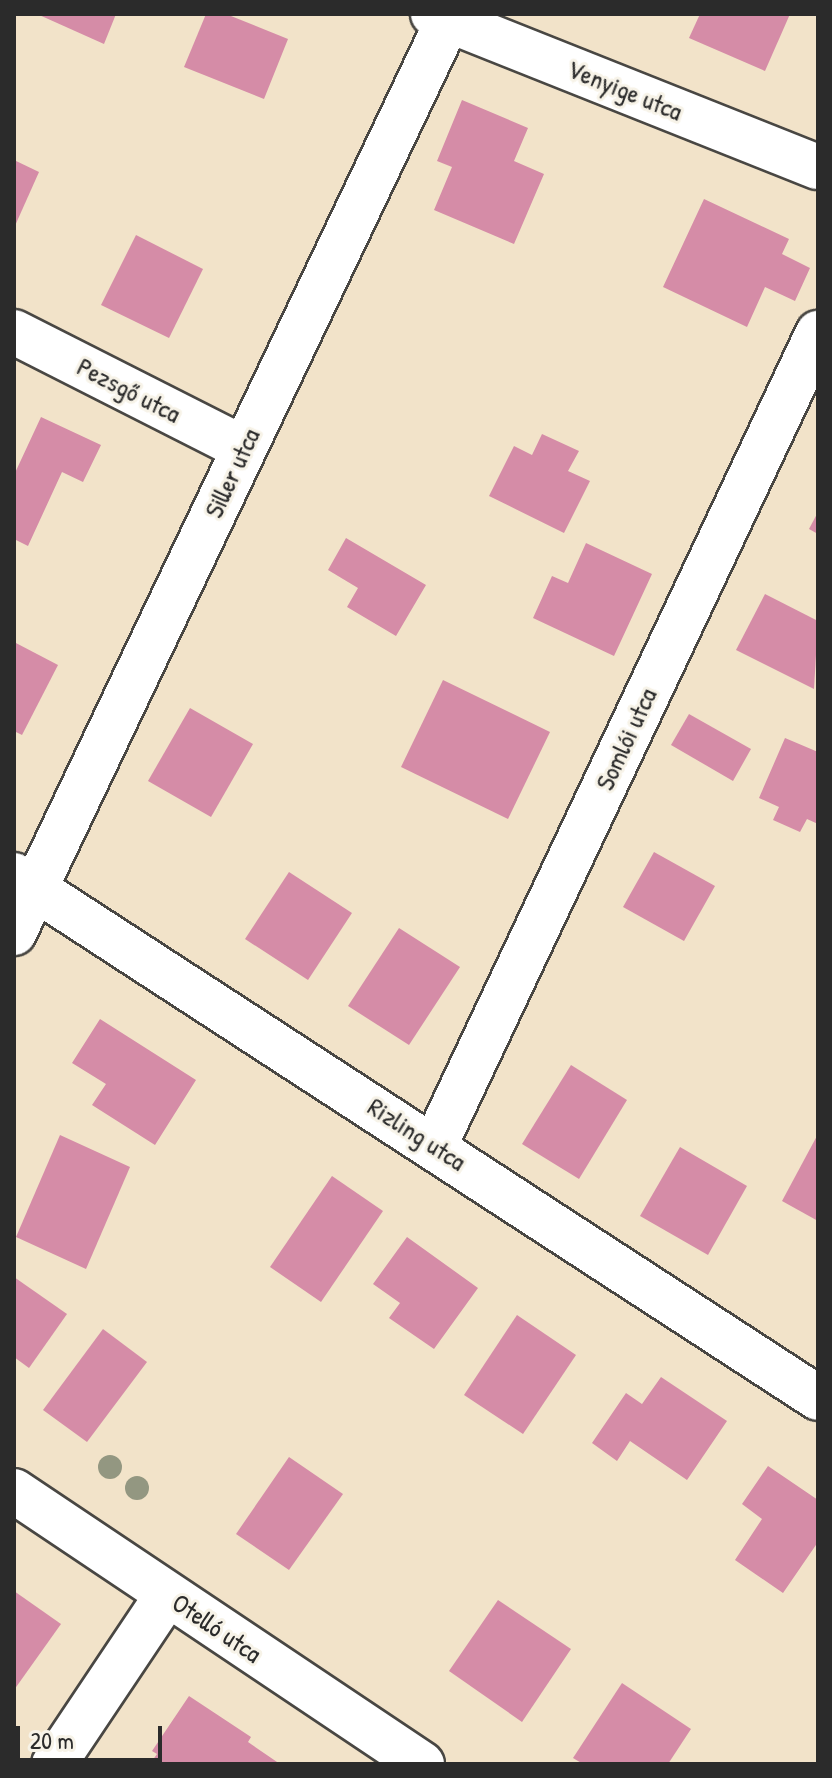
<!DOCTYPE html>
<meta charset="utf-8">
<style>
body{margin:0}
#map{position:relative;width:832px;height:1778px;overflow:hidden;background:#f2e3c9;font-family:"Patrick Hand",sans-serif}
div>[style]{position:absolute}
.building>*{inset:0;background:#d58ca7}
.roads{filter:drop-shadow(2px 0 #494743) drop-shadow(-2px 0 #494743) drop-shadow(0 2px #494743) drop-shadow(0 -2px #494743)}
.minor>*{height:44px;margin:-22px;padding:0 22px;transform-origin:22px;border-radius:22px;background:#fff}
.trees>*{width:24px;height:24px;margin:-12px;border-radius:50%;background:#939781}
span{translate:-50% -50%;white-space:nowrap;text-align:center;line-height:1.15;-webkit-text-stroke:6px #f7f3e8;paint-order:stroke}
.street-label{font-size:26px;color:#2b2b2b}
.frame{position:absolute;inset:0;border:16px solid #2b2b2b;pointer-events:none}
.scale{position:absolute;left:16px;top:1726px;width:146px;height:36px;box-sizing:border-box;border:4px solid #2b2b2b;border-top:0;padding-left:10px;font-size:24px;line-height:28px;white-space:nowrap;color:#2b2b2b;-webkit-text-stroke:6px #f7f3e8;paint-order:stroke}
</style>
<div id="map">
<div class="building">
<div style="clip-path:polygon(37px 14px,116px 14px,104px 44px)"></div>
<div style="clip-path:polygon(206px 14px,226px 14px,288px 39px,264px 99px,184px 67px)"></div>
<div style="clip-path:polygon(700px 14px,790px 14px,765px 71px,689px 38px)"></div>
<div style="clip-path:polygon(462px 100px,528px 128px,514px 161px,544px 174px,514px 244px,434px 210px,452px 167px,437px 161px)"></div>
<div style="clip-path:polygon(14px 160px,39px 172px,14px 228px)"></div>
<div style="clip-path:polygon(704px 199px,789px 239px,782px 254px,810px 268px,795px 301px,765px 287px,747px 327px,663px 287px)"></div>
<div style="clip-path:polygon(136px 235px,203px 269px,169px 338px,101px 305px)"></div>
<div style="clip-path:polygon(41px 417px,101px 445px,83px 482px,62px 472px,28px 546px,14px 539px,14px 475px)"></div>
<div style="clip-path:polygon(542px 434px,579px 451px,568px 471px,590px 481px,564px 533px,489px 496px,514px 446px,532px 455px)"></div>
<div style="clip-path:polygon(818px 512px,818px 534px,809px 529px)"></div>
<div style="clip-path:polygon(346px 538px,426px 585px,396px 636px,347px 607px,358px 588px,328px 570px)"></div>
<div style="clip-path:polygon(586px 543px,652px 574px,614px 656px,533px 618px,552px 576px,568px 583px)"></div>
<div style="clip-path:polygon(765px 594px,818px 621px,814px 689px,736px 650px)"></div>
<div style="clip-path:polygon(14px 642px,58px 665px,22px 735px,14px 731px)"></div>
<div style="clip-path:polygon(443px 680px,550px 732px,508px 819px,401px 767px)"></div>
<div style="clip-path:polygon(190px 708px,253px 744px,211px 817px,148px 781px)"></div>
<div style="clip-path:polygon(689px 714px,751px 749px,733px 781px,671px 745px)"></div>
<div style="clip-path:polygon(785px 738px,818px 752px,818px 824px,807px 819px,800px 832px,773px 820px,779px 807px,759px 798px)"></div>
<div style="clip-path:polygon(654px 852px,715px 886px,684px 941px,623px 907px)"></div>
<div style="clip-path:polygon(289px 872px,352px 913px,308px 980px,245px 939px)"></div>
<div style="clip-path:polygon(399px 928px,460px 967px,409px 1045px,348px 1006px)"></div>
<div style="clip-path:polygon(100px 1019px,196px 1080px,155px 1145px,92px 1105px,106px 1084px,72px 1063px)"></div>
<div style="clip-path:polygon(571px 1065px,627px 1100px,579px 1179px,522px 1144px)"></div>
<div style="clip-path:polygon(818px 1134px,818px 1221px,782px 1201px)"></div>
<div style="clip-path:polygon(60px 1135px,130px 1167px,86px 1269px,16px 1237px)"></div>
<div style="clip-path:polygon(680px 1147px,747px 1186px,708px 1255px,640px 1216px)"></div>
<div style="clip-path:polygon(332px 1176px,383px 1211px,321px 1302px,270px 1267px)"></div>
<div style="clip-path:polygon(407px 1237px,478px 1288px,434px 1349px,389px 1318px,400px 1303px,373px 1284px)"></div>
<div style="clip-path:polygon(14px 1277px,67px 1314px,29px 1368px,14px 1357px)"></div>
<div style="clip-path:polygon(517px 1315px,576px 1355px,523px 1434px,464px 1395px)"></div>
<div style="clip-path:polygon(103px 1329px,147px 1362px,87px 1442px,43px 1410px)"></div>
<div style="clip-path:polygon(661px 1377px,727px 1421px,687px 1480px,630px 1441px,617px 1461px,592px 1443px,626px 1393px,642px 1404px)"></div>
<div style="clip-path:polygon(289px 1457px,343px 1494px,289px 1570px,236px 1534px)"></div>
<div style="clip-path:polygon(768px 1466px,818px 1500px,818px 1542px,783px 1593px,735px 1560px,762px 1519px,742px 1504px)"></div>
<div style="clip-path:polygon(14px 1591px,61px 1624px,14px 1690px)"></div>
<div style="clip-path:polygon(498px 1600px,571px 1649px,522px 1722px,449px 1671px)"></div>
<div style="clip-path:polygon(622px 1683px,691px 1729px,668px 1764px,583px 1764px,573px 1758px)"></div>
<div style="clip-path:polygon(189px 1696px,251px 1737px,248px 1742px,280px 1764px,150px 1764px,157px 1754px,152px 1751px)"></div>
</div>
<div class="roads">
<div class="minor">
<div style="left:433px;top:14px;width:414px;rotate:21.7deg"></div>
<div style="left:14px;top:332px;width:257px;rotate:26.9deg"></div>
<div style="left:14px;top:875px;width:959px;rotate:33.04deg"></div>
<div style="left:14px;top:933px;width:1018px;rotate:-64.57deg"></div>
<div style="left:435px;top:1145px;width:898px;rotate:-64.75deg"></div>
<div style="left:14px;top:1491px;width:491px;rotate:33.8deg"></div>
<div style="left:54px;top:1764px;width:203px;rotate:-56.2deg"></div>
</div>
</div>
<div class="trees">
<div style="left:110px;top:1467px"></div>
<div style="left:137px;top:1488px"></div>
</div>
<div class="street-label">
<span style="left:625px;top:90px;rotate:22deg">Venyige utca</span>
<span style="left:129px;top:390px;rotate:27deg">Pezsgő utca</span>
<span style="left:232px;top:473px;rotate:-65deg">Siller utca</span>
<span style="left:626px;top:739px;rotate:-65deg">Somlói utca</span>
<span style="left:417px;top:1134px;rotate:33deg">Rizling utca</span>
<span style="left:217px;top:1628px;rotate:34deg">Otelló utca</span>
</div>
<div class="frame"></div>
<div class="scale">20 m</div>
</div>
